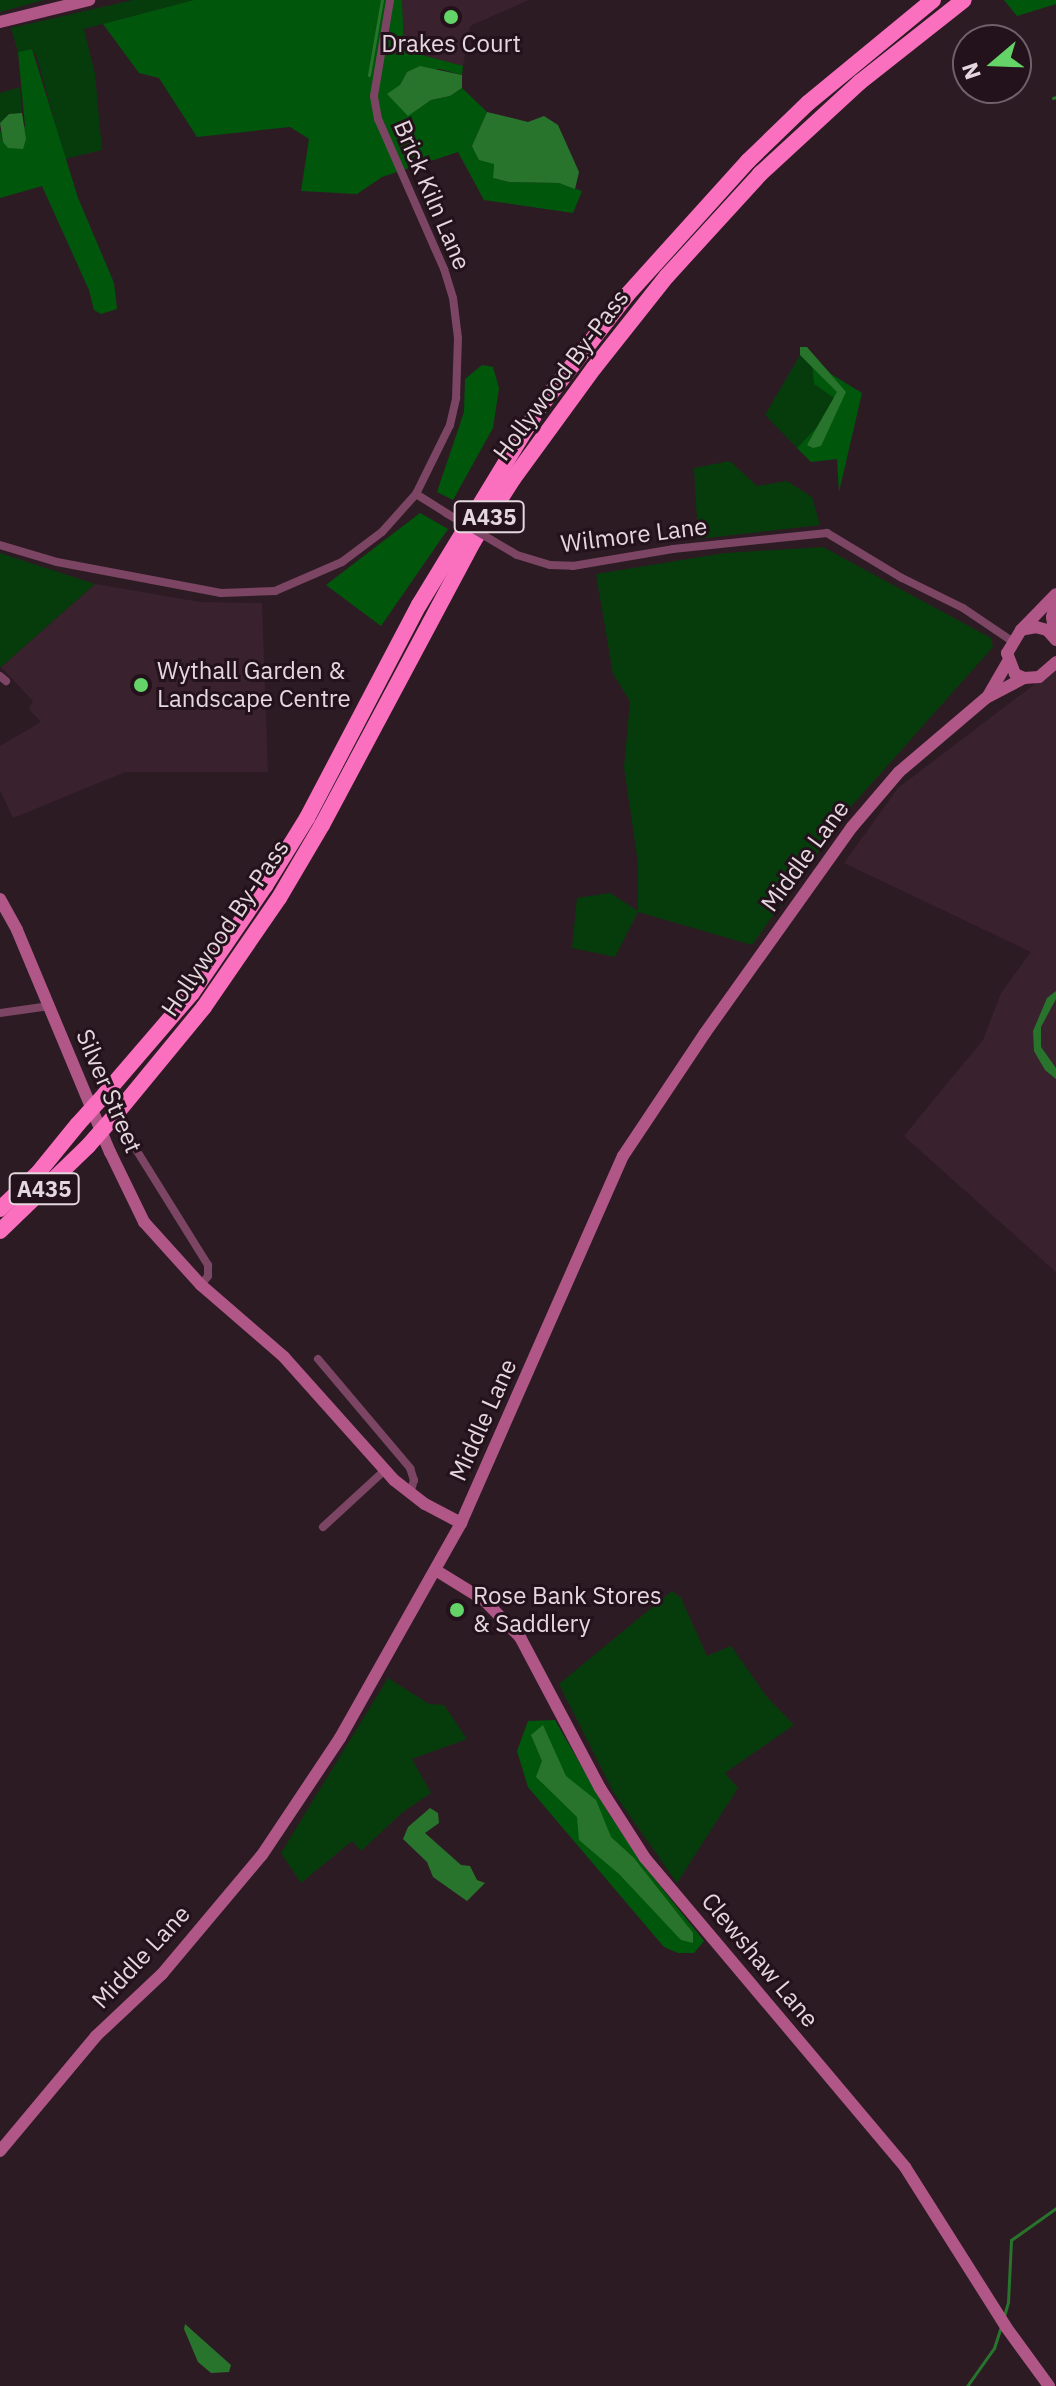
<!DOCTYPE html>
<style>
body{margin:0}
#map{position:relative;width:1056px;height:2386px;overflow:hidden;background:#2d1b24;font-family:"IBM Plex Sans",sans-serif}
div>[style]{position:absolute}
.built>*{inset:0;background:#3a212e}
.green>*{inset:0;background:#063c0b}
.forest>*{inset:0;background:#00570c}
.water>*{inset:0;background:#28742c}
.stream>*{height:3px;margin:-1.5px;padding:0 1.5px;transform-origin:1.5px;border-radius:1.5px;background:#28742c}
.street>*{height:8px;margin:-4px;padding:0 4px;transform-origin:4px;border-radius:4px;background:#7c4563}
.secondary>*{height:12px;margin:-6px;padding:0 6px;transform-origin:6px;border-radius:6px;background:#b05788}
.highway>*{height:16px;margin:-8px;padding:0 8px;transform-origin:8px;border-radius:8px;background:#fb6fbf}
.street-bridge>*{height:8px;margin:-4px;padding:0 4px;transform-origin:4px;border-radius:4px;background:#7c4563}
.highway-bridge>*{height:16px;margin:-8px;padding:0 8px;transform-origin:8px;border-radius:8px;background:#fb6fbf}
.dots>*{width:22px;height:22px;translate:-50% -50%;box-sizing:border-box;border:4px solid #23111b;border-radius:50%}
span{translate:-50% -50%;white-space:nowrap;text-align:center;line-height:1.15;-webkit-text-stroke:6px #23111b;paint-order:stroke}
.shield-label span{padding:2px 6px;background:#23111b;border:2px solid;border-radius:6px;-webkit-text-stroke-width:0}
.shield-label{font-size:22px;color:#e4d7dd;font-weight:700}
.poi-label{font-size:24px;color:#e4d7dd}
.left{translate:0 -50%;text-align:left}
.street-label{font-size:24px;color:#e4d7dd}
.north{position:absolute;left:952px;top:24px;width:80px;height:80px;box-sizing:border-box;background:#23111b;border:2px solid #706069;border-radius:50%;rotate:251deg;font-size:22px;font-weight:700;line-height:32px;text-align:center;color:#e4d7dd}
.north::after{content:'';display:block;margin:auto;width:28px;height:36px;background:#64d468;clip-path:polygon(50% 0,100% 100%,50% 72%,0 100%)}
</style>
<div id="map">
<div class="built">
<div style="clip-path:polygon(402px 0,529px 0,470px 26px,463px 66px,404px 50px)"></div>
<div style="clip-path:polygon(95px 584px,200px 602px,262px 603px,268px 772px,125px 772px,13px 818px,0 790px,0 746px,41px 722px,29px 709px,33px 701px,1px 667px)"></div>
<div style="clip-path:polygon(1056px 668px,1056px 1272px,904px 1136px,983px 1040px,1001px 993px,1031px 952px,844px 863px,898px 788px)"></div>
</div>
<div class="green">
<div style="clip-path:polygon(0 0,44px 0,0 12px)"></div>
<div style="clip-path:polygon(133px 0,194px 0,84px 29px,95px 74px,102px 150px,65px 159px,37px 57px,32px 49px,18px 52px,11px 28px)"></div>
<div style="clip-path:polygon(20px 87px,22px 113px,9px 114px,0 123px,0 93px)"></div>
<div style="clip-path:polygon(800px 355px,812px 366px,814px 384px,834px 398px,815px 429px,797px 448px,765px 415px)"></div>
<div style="clip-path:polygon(730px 461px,757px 486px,787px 481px,812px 497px,820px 525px,698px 539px,694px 468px)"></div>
<div style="clip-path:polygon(823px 547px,991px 638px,993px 647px,848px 810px,752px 945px,638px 912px,615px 957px,572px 948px,577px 898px,610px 893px,638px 911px,638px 863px,624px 767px,630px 701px,613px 674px,596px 574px,725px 553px)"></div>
<div style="clip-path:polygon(0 553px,95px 584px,1px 667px,0 667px)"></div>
<div style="clip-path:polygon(672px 1591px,681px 1598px,707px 1656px,731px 1646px,767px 1697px,794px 1725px,725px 1773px,738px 1788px,677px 1883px,614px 1793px,559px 1684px)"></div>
<div style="clip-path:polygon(388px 1678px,429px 1704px,444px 1705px,467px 1739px,412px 1759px,431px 1793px,403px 1812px,361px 1851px,352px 1841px,301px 1883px,281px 1853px)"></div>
</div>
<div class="forest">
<div style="clip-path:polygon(194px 0,402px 0,404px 50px,463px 66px,462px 75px,440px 69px,407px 72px,400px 85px,408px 115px,431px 100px,450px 96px,462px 88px,487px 112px,472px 146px,494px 163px,493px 178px,509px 182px,559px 183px,582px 191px,573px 213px,484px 200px,458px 152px,382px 177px,357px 194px,301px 191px,309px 139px,290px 127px,197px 137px,159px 78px,139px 73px,103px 24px)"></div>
<div style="clip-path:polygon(1004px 0,1056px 0,1056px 4px,1017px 16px)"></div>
<div style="clip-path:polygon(32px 49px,78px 198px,114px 283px,117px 309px,101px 314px,94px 310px,89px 290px,42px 186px,0 198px,0 130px,3px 142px,25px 126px,18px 52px)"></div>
<div style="clip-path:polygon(816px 358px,831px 374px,862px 393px,839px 492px,837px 459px,811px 462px,797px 448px,815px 429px,834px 398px,814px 384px,812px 366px)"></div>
<div style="clip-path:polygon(482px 365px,493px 367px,499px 388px,493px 428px,453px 500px,437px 492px,464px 412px,465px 379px)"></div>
<div style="clip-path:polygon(420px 513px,448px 529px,381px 626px,326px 585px)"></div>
<div style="clip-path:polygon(555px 1720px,609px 1814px,646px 1868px,704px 1941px,694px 1953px,678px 1953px,664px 1947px,528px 1787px,517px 1751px,528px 1721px)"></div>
</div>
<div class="water">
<div style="clip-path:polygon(420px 66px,462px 75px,462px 88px,450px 96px,431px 100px,408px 116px,387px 94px,400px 85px,407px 72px)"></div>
<div style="clip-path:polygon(487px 112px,528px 122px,544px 116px,558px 125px,579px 172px,575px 189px,559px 183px,509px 182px,493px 178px,494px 164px,479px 160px,472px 146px)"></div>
<div style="clip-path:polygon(22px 113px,26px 139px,23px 149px,8px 148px,3px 142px,0 123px,9px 114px)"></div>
<div style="clip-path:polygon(800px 347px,807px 347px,846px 392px,821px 446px,813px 448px,807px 445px,837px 392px,800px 355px)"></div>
<div style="clip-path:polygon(1056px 991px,1056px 999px,1041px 1027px,1041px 1047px,1056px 1068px,1056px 1079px,1045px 1070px,1034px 1051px,1033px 1031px,1047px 998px)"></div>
<div style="clip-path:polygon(543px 1725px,566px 1776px,596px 1800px,611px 1837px,634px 1858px,693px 1933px,693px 1943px,681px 1940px,619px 1874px,579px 1840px,577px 1817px,536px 1777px,542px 1761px,531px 1735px)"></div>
<div style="clip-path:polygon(430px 1808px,438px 1813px,439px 1823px,425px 1833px,461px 1865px,470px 1866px,477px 1880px,485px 1883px,467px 1901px,433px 1877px,427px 1862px,403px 1839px,408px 1827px)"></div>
<div style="clip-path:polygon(185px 2324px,231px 2365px,229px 2372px,211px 2373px,198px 2362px,184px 2329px)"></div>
</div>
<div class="stream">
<div style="left:369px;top:75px;width:76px;rotate:-80.2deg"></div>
<div style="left:1053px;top:98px;width:3px;rotate:-18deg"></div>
<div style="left:1004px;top:2316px;width:15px;rotate:-74deg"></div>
<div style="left:1008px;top:2302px;width:62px;rotate:-87.2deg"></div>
<div style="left:1011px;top:2240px;width:55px;rotate:-35.4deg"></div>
<div style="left:967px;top:2386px;width:47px;rotate:-54.6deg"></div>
<div style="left:994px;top:2348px;width:22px;rotate:-72deg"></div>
</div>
<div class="street">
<div style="left:416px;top:494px;width:36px;rotate:32deg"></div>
<div style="left:0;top:545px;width:59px;rotate:16.6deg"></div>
<div style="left:57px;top:562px;width:167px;rotate:10.7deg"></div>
<div style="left:221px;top:593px;width:54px;rotate:-2.1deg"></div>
<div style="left:275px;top:591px;width:73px;rotate:-23.4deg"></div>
<div style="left:342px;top:562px;width:50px;rotate:-36.9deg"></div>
<div style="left:382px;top:532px;width:51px;rotate:-48.2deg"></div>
<div style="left:416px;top:494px;width:77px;rotate:-63.8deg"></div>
<div style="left:450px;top:425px;width:28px;rotate:-77deg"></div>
<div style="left:456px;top:398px;width:60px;rotate:-88.1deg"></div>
<div style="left:458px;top:338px;width:40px;rotate:-97.1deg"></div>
<div style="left:453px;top:298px;width:30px;rotate:-107deg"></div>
<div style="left:444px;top:269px;width:164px;rotate:-113.7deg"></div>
<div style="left:378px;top:119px;width:23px;rotate:-100deg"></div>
<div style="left:374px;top:96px;width:97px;rotate:-80.5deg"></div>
<div style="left:517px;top:555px;width:34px;rotate:17deg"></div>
<div style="left:550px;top:565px;width:23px;rotate:2deg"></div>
<div style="left:573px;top:566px;width:101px;rotate:-9.6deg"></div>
<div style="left:673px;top:549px;width:155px;rotate:-5.9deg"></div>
<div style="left:827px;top:533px;width:87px;rotate:31deg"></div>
<div style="left:902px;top:578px;width:68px;rotate:26.2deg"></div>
<div style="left:963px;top:608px;width:59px;rotate:34deg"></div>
<div style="left:0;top:676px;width:8px;rotate:40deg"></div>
<div style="left:0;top:1013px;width:50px;rotate:-8deg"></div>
<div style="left:132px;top:1143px;width:144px;rotate:58.1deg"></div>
<div style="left:208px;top:1265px;width:11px;rotate:90deg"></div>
<div style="left:208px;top:1276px;width:11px;rotate:128deg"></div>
<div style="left:318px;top:1359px;width:143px;rotate:49.8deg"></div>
<div style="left:410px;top:1468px;width:13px;rotate:72deg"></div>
<div style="left:414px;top:1480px;width:14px;rotate:107deg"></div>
<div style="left:323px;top:1527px;width:84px;rotate:-42.6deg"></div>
</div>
<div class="secondary">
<div style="left:0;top:22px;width:92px;rotate:-13.9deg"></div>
<div style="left:1021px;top:630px;width:50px;rotate:-45.8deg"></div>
<div style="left:1055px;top:638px;width:21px;rotate:-98deg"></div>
<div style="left:1052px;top:617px;width:18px;rotate:-77deg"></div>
<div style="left:1056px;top:640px;width:13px;rotate:-132deg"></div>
<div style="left:1047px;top:630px;width:11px;rotate:-165deg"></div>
<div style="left:1036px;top:627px;width:15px;rotate:169deg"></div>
<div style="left:1021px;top:630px;width:27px;rotate:121deg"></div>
<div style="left:1007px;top:653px;width:22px;rotate:69deg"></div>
<div style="left:1015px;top:674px;width:10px;rotate:24deg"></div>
<div style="left:1024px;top:678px;width:15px;rotate:-4deg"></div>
<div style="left:1039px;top:677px;width:23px;rotate:-41deg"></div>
<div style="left:988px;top:696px;width:39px;rotate:-60deg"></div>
<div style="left:0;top:899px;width:35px;rotate:61deg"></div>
<div style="left:17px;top:930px;width:241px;rotate:67.3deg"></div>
<div style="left:110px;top:1152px;width:78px;rotate:64.1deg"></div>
<div style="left:144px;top:1222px;width:85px;rotate:47.9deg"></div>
<div style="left:201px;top:1285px;width:110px;rotate:40.9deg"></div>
<div style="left:284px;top:1357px;width:165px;rotate:48.2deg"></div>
<div style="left:394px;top:1480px;width:39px;rotate:38deg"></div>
<div style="left:425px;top:1504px;width:41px;rotate:27.8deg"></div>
<div style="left:437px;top:1571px;width:55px;rotate:31.7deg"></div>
<div style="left:484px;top:1600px;width:52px;rotate:45.8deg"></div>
<div style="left:520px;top:1637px;width:171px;rotate:62.1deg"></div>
<div style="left:600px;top:1788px;width:83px;rotate:57.3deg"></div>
<div style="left:645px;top:1858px;width:404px;rotate:49.9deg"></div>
<div style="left:905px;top:2167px;width:189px;rotate:57.7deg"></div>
<div style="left:1006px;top:2327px;width:73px;rotate:53.9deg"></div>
<div style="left:0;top:2151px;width:150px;rotate:-50.1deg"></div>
<div style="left:96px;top:2036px;width:91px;rotate:-43.2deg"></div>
<div style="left:162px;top:1974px;width:155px;rotate:-50deg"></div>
<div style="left:262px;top:1855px;width:141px;rotate:-56.3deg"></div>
<div style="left:340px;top:1738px;width:247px;rotate:-60.6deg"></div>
<div style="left:461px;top:1523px;width:401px;rotate:-66.2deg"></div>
<div style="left:623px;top:1156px;width:148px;rotate:-56.3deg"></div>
<div style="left:705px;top:1033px;width:253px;rotate:-54.5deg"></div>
<div style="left:852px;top:827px;width:72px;rotate:-49.5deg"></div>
<div style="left:899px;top:772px;width:114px;rotate:-40.4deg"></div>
<div style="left:986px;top:698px;width:43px;rotate:-27.8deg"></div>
</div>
<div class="highway">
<div style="left:105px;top:1094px;width:133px;rotate:-49.3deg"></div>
<div style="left:192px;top:993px;width:130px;rotate:-55.7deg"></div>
<div style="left:265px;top:886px;width:80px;rotate:-58.3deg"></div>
<div style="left:307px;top:818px;width:241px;rotate:-62.3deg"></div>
<div style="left:419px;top:605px;width:227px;rotate:-58.7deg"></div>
<div style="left:537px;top:411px;width:147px;rotate:-52.2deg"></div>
<div style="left:627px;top:295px;width:181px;rotate:-47.9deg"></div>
<div style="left:748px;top:161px;width:83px;rotate:-44deg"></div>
<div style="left:808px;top:103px;width:162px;rotate:-39.5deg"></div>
<div style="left:117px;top:1113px;width:137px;rotate:-50.6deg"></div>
<div style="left:204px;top:1007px;width:132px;rotate:-55.5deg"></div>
<div style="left:279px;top:898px;width:85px;rotate:-59.5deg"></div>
<div style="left:322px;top:825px;width:321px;rotate:-61.9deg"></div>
<div style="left:473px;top:542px;width:75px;rotate:-57.6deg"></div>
<div style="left:513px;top:479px;width:137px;rotate:-53.9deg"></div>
<div style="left:594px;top:368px;width:117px;rotate:-51.6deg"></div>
<div style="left:667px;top:276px;width:138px;rotate:-47.6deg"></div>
<div style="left:760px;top:174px;width:136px;rotate:-42.6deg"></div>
<div style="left:860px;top:82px;width:132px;rotate:-38.3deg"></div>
<div style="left:0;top:1209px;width:52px;rotate:-43.5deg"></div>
<div style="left:38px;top:1173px;width:63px;rotate:-50.8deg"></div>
<div style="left:0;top:1231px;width:122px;rotate:-44deg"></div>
</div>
<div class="street-bridge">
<div style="left:446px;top:513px;width:82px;rotate:30.6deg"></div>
</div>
<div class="highway-bridge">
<div style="left:78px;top:1124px;width:40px;rotate:-48deg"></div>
<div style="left:88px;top:1146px;width:44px;rotate:-48.7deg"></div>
</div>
<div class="dots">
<div style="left:451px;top:17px;background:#64d468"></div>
<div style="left:141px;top:685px;background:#64d468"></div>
<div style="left:457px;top:1610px;background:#64d468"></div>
</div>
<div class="shield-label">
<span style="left:489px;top:517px">A435</span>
<span style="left:44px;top:1189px">A435</span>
</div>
<div class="poi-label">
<span style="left:451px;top:44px">Drakes Court</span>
<span class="left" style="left:157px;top:685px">Wythall Garden &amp;<br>Landscape Centre</span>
<span class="left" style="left:473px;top:1610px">Rose Bank Stores<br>&amp; Saddlery</span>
</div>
<div class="street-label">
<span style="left:432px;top:195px;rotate:67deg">Brick Kiln Lane</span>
<span style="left:561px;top:375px;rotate:-53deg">Hollywood By-Pass</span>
<span style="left:634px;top:535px;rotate:-7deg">Wilmore Lane</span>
<span style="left:805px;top:856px;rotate:-54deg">Middle Lane</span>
<span style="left:225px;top:928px;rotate:-56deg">Hollywood By-Pass</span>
<span style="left:109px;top:1091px;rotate:67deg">Silver Street</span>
<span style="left:483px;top:1420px;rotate:-66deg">Middle Lane</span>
<span style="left:141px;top:1957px;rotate:-47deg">Middle Lane</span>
<span style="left:760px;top:1960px;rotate:50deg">Clewshaw Lane</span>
</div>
<div class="north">N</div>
</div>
